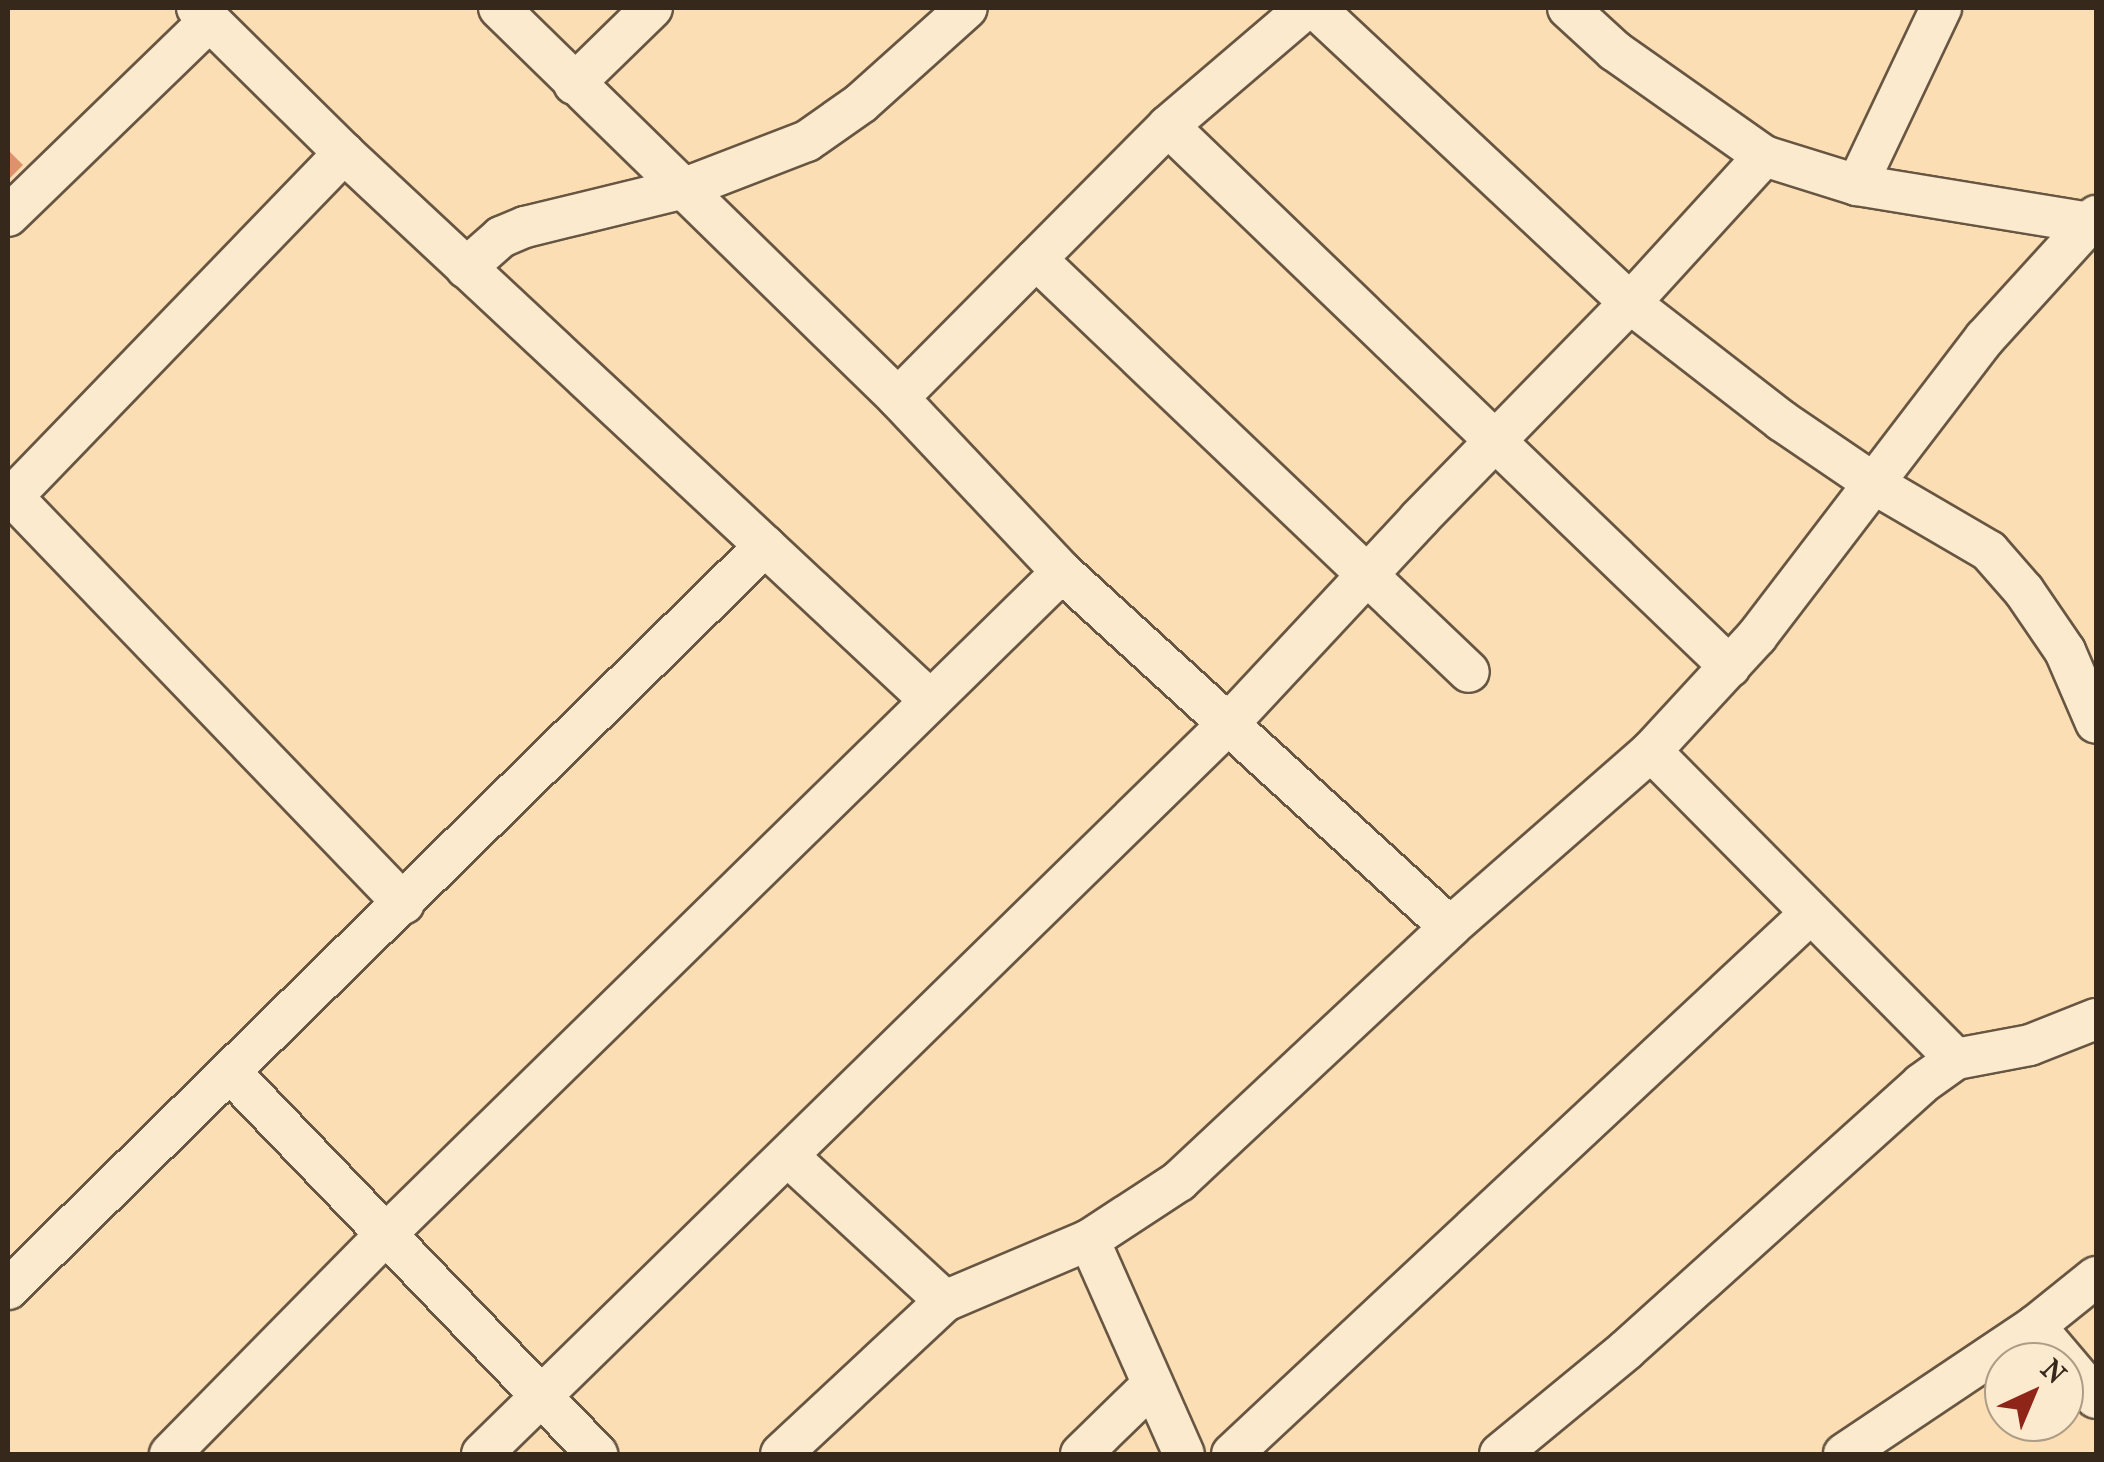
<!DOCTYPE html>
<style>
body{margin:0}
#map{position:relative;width:2104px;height:1462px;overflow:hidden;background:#fbdeb4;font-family:"IM FELL French Canon",serif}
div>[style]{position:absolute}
.building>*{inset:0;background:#db9367}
.roads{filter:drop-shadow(2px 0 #675642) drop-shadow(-2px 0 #675642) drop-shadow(0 2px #675642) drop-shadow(0 -2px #675642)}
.minor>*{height:40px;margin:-20px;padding:0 20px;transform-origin:20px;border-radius:20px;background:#fceace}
span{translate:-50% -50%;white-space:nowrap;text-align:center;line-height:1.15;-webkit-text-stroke:9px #fceace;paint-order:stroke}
.frame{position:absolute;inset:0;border:10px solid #36291c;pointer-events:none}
.north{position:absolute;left:1984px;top:1342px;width:100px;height:100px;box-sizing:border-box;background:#fceace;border:2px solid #ad9d87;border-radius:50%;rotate:44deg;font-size:28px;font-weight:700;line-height:40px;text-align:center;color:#36291c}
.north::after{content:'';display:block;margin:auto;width:35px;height:45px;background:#8f2418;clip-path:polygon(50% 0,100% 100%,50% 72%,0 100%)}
</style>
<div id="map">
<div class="building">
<div style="clip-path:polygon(8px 150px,23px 165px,8px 180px)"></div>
</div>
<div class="roads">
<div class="minor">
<div style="left:197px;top:8px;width:206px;rotate:44.6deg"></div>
<div style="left:344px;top:153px;width:802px;rotate:43.03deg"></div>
<div style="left:499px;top:8px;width:558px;rotate:44.35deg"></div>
<div style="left:898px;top:398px;width:239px;rotate:46.7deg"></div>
<div style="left:1062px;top:572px;width:526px;rotate:42.46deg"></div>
<div style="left:1315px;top:8px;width:432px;rotate:43.1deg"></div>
<div style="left:1630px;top:303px;width:192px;rotate:37.8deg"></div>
<div style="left:1782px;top:421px;width:114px;rotate:34.2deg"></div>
<div style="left:1876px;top:485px;width:131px;rotate:30.3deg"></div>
<div style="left:1989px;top:551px;width:53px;rotate:48.8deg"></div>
<div style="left:2024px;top:591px;width:73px;rotate:55.7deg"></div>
<div style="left:2065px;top:651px;width:78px;rotate:66.7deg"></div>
<div style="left:1568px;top:8px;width:64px;rotate:42.5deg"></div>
<div style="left:1615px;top:51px;width:182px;rotate:35.2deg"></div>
<div style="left:1764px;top:156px;width:97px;rotate:17.3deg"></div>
<div style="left:1857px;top:185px;width:242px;rotate:9.3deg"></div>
<div style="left:574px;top:84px;width:109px;rotate:-44.3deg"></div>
<div style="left:1168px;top:126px;width:780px;rotate:43.91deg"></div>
<div style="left:1857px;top:185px;width:196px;rotate:-64.6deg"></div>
<div style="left:8px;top:216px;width:281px;rotate:-44.1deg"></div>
<div style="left:1036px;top:259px;width:598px;rotate:43.65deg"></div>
<div style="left:466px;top:268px;width:47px;rotate:-41.5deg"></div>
<div style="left:501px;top:237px;width:26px;rotate:-23deg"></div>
<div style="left:525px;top:227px;width:165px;rotate:-13.7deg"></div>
<div style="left:685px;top:188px;width:131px;rotate:-21.1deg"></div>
<div style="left:807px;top:141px;width:66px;rotate:-35.1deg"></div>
<div style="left:861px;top:103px;width:142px;rotate:-41.9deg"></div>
<div style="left:898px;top:398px;width:383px;rotate:-45.2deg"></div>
<div style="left:1168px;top:126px;width:182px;rotate:-40.5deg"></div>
<div style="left:8px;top:492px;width:571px;rotate:46.13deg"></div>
<div style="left:8px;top:501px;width:484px;rotate:-46deg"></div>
<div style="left:1651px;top:751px;width:433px;rotate:45.3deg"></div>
<div style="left:230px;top:1072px;width:530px;rotate:46.15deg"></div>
<div style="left:789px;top:1157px;width:212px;rotate:42.7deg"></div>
<div style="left:1089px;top:1240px;width:234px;rotate:66.1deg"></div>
<div style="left:8px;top:1289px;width:1061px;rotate:-44.47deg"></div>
<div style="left:2035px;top:1326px;width:94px;rotate:49.7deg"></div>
<div style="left:170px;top:1454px;width:304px;rotate:-45.5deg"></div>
<div style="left:383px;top:1237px;width:950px;rotate:-44.4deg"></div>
<div style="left:482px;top:1454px;width:1045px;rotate:-44.38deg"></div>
<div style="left:1229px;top:723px;width:279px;rotate:-47deg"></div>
<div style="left:1419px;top:519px;width:302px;rotate:-45.7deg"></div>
<div style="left:1630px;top:303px;width:199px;rotate:-47.6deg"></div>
<div style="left:781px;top:1454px;width:224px;rotate:-43deg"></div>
<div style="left:945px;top:1301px;width:156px;rotate:-23deg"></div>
<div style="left:1089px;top:1240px;width:108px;rotate:-33.2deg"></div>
<div style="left:1179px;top:1181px;width:371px;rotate:-43.1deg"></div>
<div style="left:1450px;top:927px;width:267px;rotate:-41.2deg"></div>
<div style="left:1651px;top:751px;width:156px;rotate:-47.3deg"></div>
<div style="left:1757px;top:636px;width:375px;rotate:-52.6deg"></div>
<div style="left:1985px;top:338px;width:165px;rotate:-47.7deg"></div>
<div style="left:1081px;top:1454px;width:98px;rotate:-44.2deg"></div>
<div style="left:1232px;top:1454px;width:792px;rotate:-43.06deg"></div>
<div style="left:1500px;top:1454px;width:163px;rotate:-39.5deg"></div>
<div style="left:1626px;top:1350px;width:397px;rotate:-42deg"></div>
<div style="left:1921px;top:1084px;width:43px;rotate:-35.5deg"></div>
<div style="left:1956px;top:1059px;width:75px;rotate:-10.7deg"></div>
<div style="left:2030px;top:1045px;width:71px;rotate:-21.5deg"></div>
<div style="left:1844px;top:1454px;width:230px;rotate:-33.8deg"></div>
<div style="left:2035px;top:1326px;width:78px;rotate:-38.8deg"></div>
</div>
</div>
<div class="frame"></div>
<div class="north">N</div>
</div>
